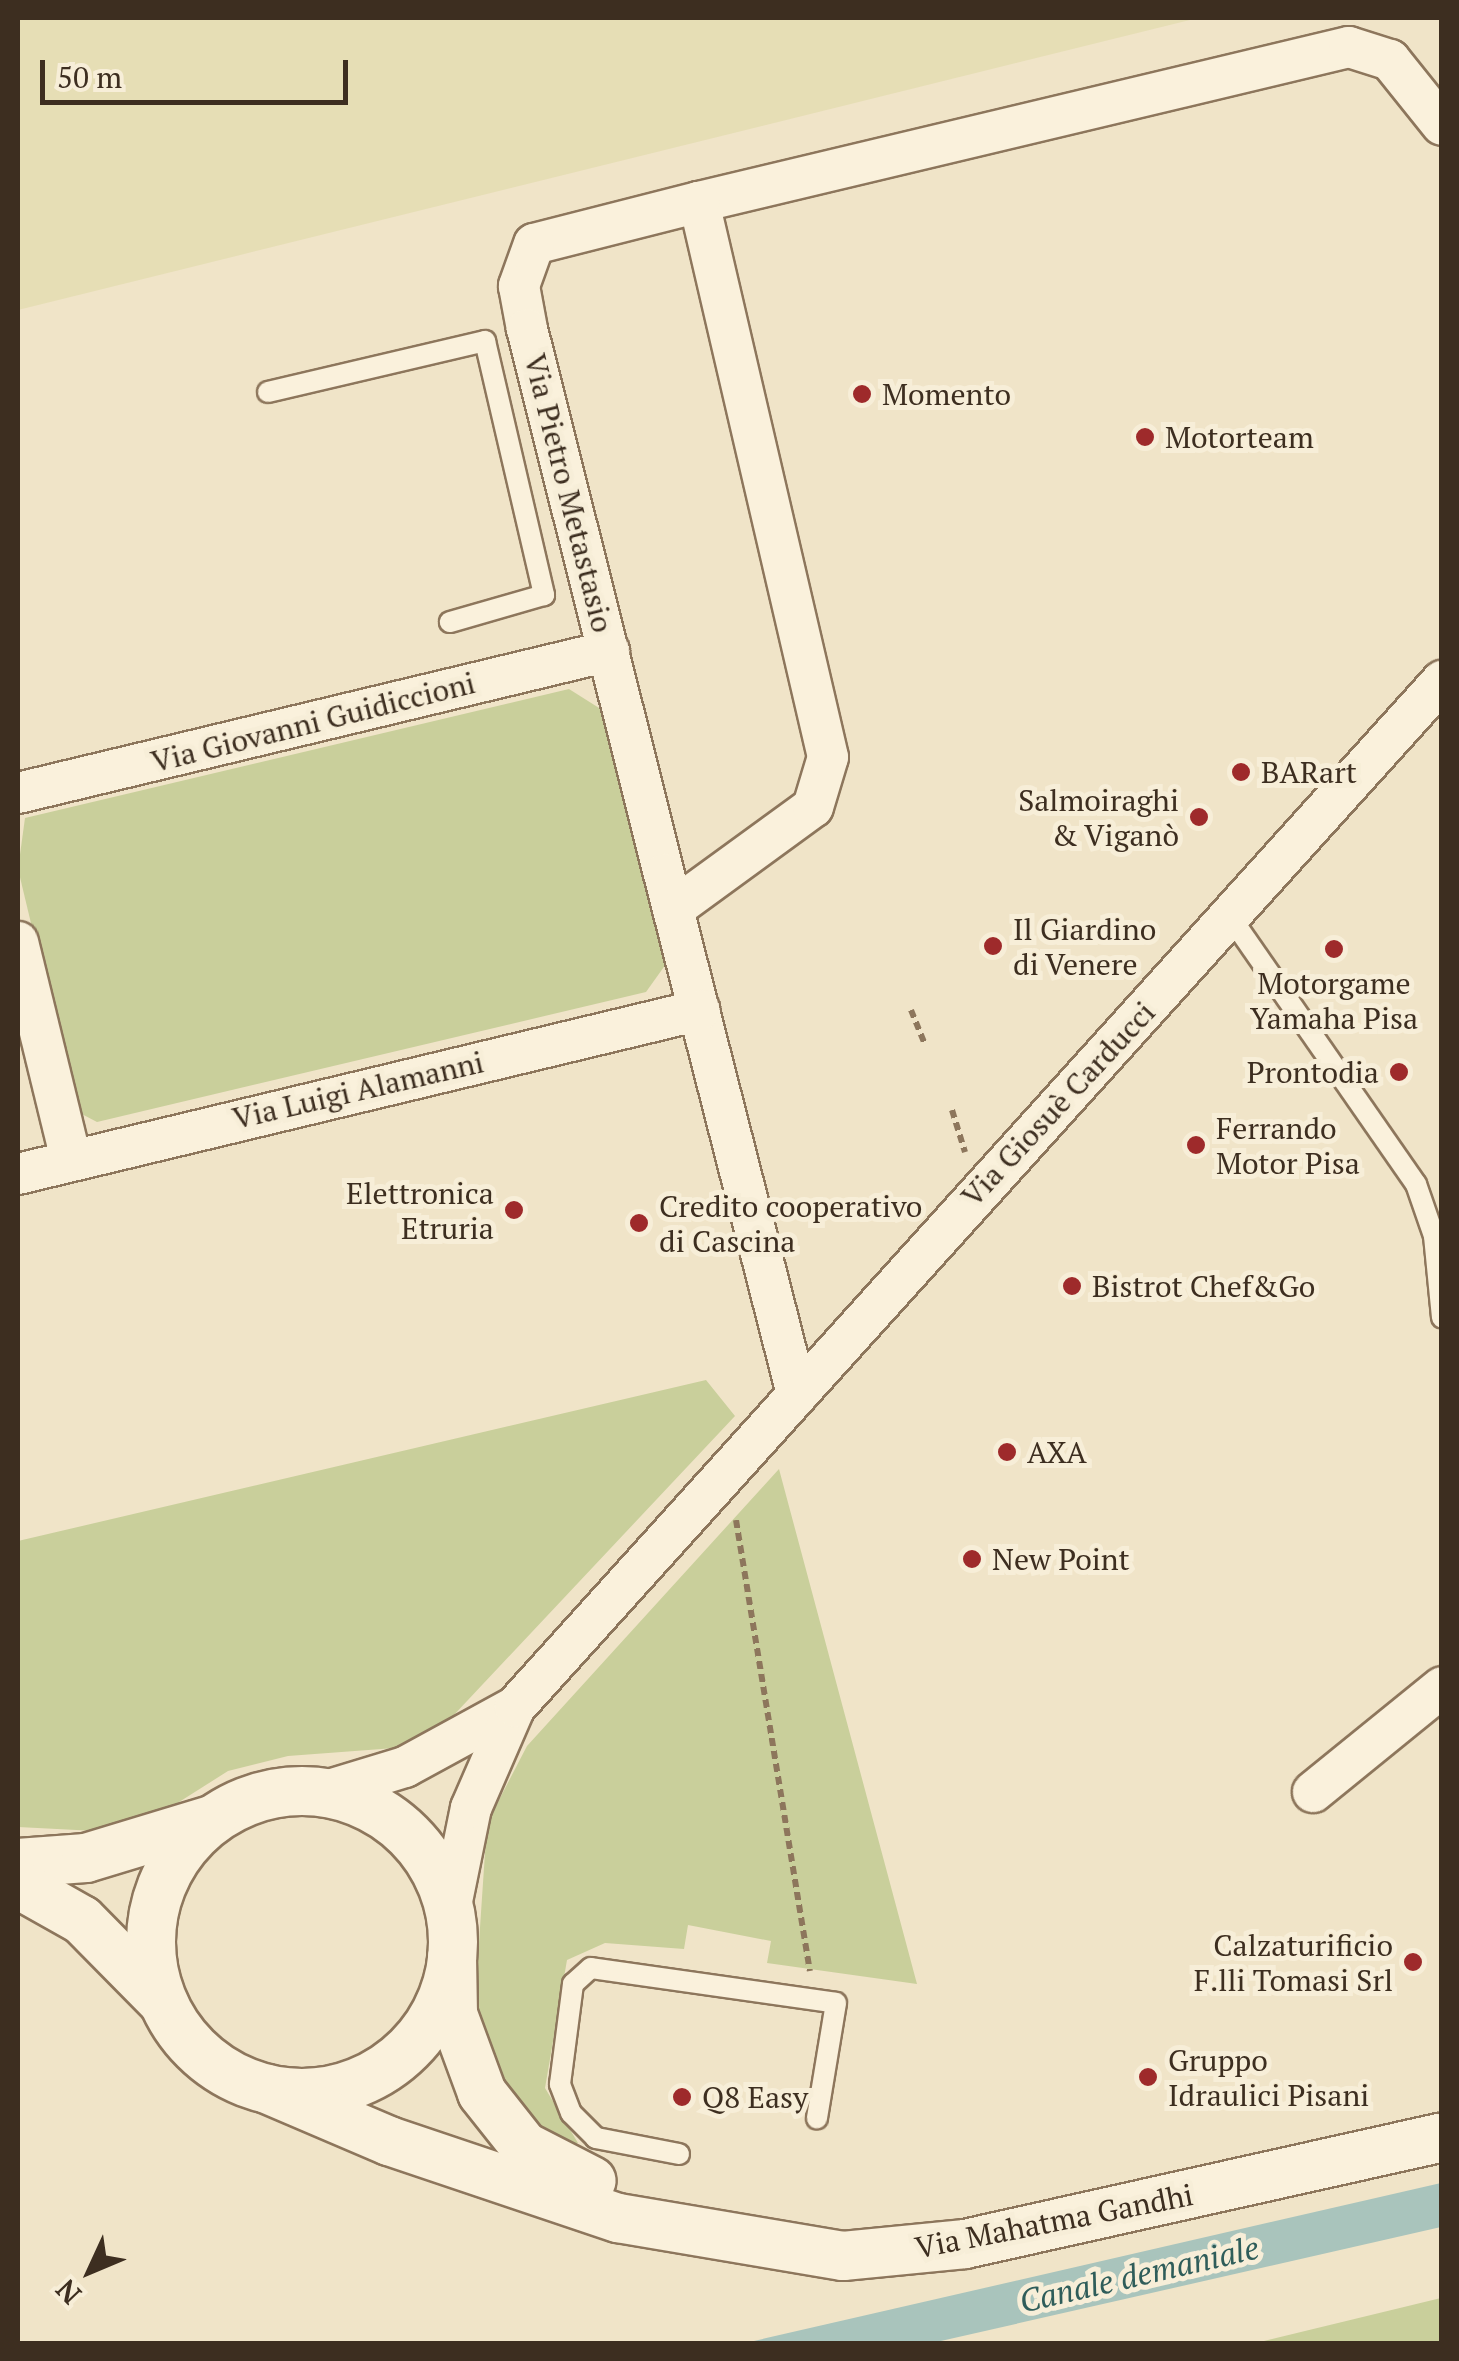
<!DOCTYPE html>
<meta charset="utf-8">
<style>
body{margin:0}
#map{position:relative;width:1459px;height:2361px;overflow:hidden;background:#f0e4c8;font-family:"PT Serif",serif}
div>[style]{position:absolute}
.farmland>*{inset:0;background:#e6deb5}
.green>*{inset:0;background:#c9cf9b}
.water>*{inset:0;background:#a9c4bc}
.path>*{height:6px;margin-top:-3px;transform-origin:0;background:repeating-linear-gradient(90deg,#8d765c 0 8px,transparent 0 13px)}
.roads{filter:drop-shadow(2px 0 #8d765c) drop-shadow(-2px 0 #8d765c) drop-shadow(0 2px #8d765c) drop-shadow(0 -2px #8d765c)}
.service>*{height:20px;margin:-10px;padding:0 10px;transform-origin:10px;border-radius:10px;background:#faf1dc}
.minor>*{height:40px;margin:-20px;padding:0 20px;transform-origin:20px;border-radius:20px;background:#faf1dc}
.tertiary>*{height:48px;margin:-24px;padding:0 24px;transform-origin:24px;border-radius:24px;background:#faf1dc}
.tertiary>.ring{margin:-24px;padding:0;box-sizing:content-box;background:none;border:48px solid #faf1dc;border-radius:50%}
.dots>*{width:28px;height:28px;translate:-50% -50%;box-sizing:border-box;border:5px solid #f7eed8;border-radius:50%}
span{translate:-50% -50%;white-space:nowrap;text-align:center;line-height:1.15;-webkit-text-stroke:10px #f7eed8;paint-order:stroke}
.poi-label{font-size:30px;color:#3d2e20}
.left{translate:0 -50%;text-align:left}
.right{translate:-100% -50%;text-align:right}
.street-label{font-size:30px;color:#3d2e20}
.water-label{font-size:32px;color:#2f5d5a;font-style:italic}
.frame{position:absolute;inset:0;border:20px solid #3d2e20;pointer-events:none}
.north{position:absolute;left:40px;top:2221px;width:100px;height:100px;-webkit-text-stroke:8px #f7eed8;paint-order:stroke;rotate:226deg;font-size:28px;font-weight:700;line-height:40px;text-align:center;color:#3d2e20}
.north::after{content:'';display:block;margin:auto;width:35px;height:45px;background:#3d2e20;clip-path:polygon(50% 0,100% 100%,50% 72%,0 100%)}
.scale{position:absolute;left:40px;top:60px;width:308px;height:45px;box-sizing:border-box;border:5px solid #3d2e20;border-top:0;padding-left:12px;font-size:30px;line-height:35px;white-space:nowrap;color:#3d2e20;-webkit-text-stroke:8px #f7eed8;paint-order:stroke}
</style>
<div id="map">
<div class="farmland">
<div style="clip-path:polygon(18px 18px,1198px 18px,18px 310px)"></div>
</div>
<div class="green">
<div style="clip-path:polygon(569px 689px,607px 713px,666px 964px,646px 992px,97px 1122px,76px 1111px,18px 869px,25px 818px)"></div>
<div style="clip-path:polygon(706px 1380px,735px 1416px,452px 1717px,395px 1748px,288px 1756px,228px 1771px,157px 1816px,96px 1831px,18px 1827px,18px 1541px)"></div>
<div style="clip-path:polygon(779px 1469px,917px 1984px,767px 1963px,771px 1941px,688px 1925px,684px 1949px,605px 1943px,567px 1960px,545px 2088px,578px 2143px,562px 2144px,517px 2107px,474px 2017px,487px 1823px,527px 1746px)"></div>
<div style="clip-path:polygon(1441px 2298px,1441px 2343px,1256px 2343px)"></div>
</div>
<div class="water">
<div style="clip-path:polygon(1441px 2183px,1441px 2227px,932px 2343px,745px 2343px)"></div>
</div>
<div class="path">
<div style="left:911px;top:1010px;width:35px;rotate:68deg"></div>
<div style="left:952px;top:1110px;width:44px;rotate:72.8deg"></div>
<div style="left:736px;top:1520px;width:457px;rotate:80.7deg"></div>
</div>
<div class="roads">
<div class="service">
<div style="left:268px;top:392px;width:223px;rotate:-13.2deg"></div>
<div style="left:485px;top:341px;width:261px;rotate:76.9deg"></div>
<div style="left:544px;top:595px;width:98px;rotate:164deg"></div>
<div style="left:1231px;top:918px;width:324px;rotate:55.2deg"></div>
<div style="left:1416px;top:1184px;width:55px;rotate:70.9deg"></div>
<div style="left:1434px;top:1236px;width:82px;rotate:84.4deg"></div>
<div style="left:679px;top:2154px;width:85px;rotate:-169.1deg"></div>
<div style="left:596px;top:2138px;width:35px;rotate:-135deg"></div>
<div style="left:571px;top:2113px;width:31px;rotate:-111deg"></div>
<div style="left:560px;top:2084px;width:101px;rotate:-82.6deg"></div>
<div style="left:573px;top:1984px;width:24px;rotate:-42deg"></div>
<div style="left:591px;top:1968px;width:247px;rotate:8.1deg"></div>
<div style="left:836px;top:2003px;width:117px;rotate:99.4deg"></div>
</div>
<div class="minor">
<div style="left:699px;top:202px;width:668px;rotate:-13.41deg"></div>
<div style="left:1349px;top:47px;width:43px;rotate:17.6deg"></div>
<div style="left:1390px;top:60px;width:83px;rotate:51.3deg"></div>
<div style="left:18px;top:793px;width:608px;rotate:-13.51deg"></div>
<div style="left:673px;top:909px;width:173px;rotate:-36.1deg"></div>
<div style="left:813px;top:807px;width:52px;rotate:-73.3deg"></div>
<div style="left:828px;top:757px;width:570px;rotate:-103.09deg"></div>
<div style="left:699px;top:202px;width:170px;rotate:165.7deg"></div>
<div style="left:534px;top:244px;width:45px;rotate:109.7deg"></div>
<div style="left:519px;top:286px;width:44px;rotate:79.5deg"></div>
<div style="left:527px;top:329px;width:562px;rotate:75.89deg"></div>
<div style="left:664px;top:874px;width:537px;rotate:75.65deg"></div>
<div style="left:18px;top:942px;width:220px;rotate:76.3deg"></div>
<div style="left:18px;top:1174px;width:701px;rotate:-13.52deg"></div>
<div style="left:323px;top:1792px;width:86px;rotate:-17deg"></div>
<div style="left:405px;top:1767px;width:125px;rotate:-28.6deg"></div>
<div style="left:1313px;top:1792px;width:166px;rotate:-39.1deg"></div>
<div style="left:450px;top:1911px;width:105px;rotate:-78.5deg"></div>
<div style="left:471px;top:1808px;width:110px;rotate:-66.5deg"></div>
<div style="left:515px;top:1707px;width:1383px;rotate:-47.9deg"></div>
</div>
<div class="tertiary">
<div class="ring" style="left:151px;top:1791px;width:254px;height:254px"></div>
<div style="left:18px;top:1863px;width:68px;rotate:-4.2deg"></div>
<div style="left:86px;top:1858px;width:131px;rotate:-16.9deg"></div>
<div style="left:18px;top:1884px;width:73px;rotate:29.4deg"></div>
<div style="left:82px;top:1920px;width:112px;rotate:45.4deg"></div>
<div style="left:452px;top:1957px;width:57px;rotate:89deg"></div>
<div style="left:453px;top:2014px;width:84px;rotate:69.8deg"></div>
<div style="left:482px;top:2093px;width:68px;rotate:51.6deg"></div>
<div style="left:524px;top:2146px;width:76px;rotate:27.2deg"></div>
<div style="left:267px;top:2089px;width:133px;rotate:23.1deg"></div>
<div style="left:389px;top:2141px;width:242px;rotate:18.6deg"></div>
<div style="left:618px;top:2218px;width:228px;rotate:9.6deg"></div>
<div style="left:843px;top:2256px;width:123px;rotate:-5.6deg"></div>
<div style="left:965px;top:2244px;width:489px;rotate:-12.6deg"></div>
</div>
</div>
<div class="dots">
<div style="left:862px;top:394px;background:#9e2a2b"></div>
<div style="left:1145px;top:437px;background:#9e2a2b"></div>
<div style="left:1241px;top:772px;background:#9e2a2b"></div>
<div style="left:1199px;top:817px;background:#9e2a2b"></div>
<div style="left:993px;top:946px;background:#9e2a2b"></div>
<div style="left:1334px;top:949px;background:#9e2a2b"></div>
<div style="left:1399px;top:1072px;background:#9e2a2b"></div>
<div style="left:1196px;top:1145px;background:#9e2a2b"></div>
<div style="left:514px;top:1210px;background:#9e2a2b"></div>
<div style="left:639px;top:1223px;background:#9e2a2b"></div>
<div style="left:1072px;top:1286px;background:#9e2a2b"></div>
<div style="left:1007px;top:1452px;background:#9e2a2b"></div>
<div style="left:972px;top:1559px;background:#9e2a2b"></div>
<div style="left:1413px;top:1962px;background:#9e2a2b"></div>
<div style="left:1148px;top:2077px;background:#9e2a2b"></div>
<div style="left:682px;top:2097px;background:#9e2a2b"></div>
</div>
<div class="poi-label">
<span class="left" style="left:882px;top:394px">Momento</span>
<span class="left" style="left:1165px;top:437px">Motorteam</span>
<span class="left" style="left:1261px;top:772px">BARart</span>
<span class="right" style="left:1179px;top:817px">Salmoiraghi<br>&amp; Viganò</span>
<span class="left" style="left:1013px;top:946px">Il Giardino<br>di Venere</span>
<span style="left:1334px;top:1000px">Motorgame<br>Yamaha Pisa</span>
<span class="right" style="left:1379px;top:1072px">Prontodia</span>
<span class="left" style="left:1216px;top:1145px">Ferrando<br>Motor Pisa</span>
<span class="right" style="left:494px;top:1210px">Elettronica<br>Etruria</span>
<span class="left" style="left:659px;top:1223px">Credito cooperativo<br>di Cascina</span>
<span class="left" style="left:1092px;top:1286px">Bistrot Chef&amp;Go</span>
<span class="left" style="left:1027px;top:1452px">AXA</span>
<span class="left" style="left:992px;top:1559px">New Point</span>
<span class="right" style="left:1393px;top:1962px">Calzaturificio<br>F.lli Tomasi Srl</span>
<span class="left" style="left:1168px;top:2077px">Gruppo<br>Idraulici Pisani</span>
<span class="left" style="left:702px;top:2097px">Q8 Easy</span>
</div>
<div class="street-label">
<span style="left:569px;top:493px;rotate:76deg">Via Pietro Metastasio</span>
<span style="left:313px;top:722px;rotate:-14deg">Via Giovanni Guidiccioni</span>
<span style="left:358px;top:1090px;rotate:-13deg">Via Luigi Alamanni</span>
<span style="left:1058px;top:1104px;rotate:-47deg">Via Giosuè Carducci</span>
<span style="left:1054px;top:2221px;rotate:-11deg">Via Mahatma Gandhi</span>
</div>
<div class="water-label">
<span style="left:1139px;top:2274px;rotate:-13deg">Canale demaniale</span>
</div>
<div class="frame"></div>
<div class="north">N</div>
<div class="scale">50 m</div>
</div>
